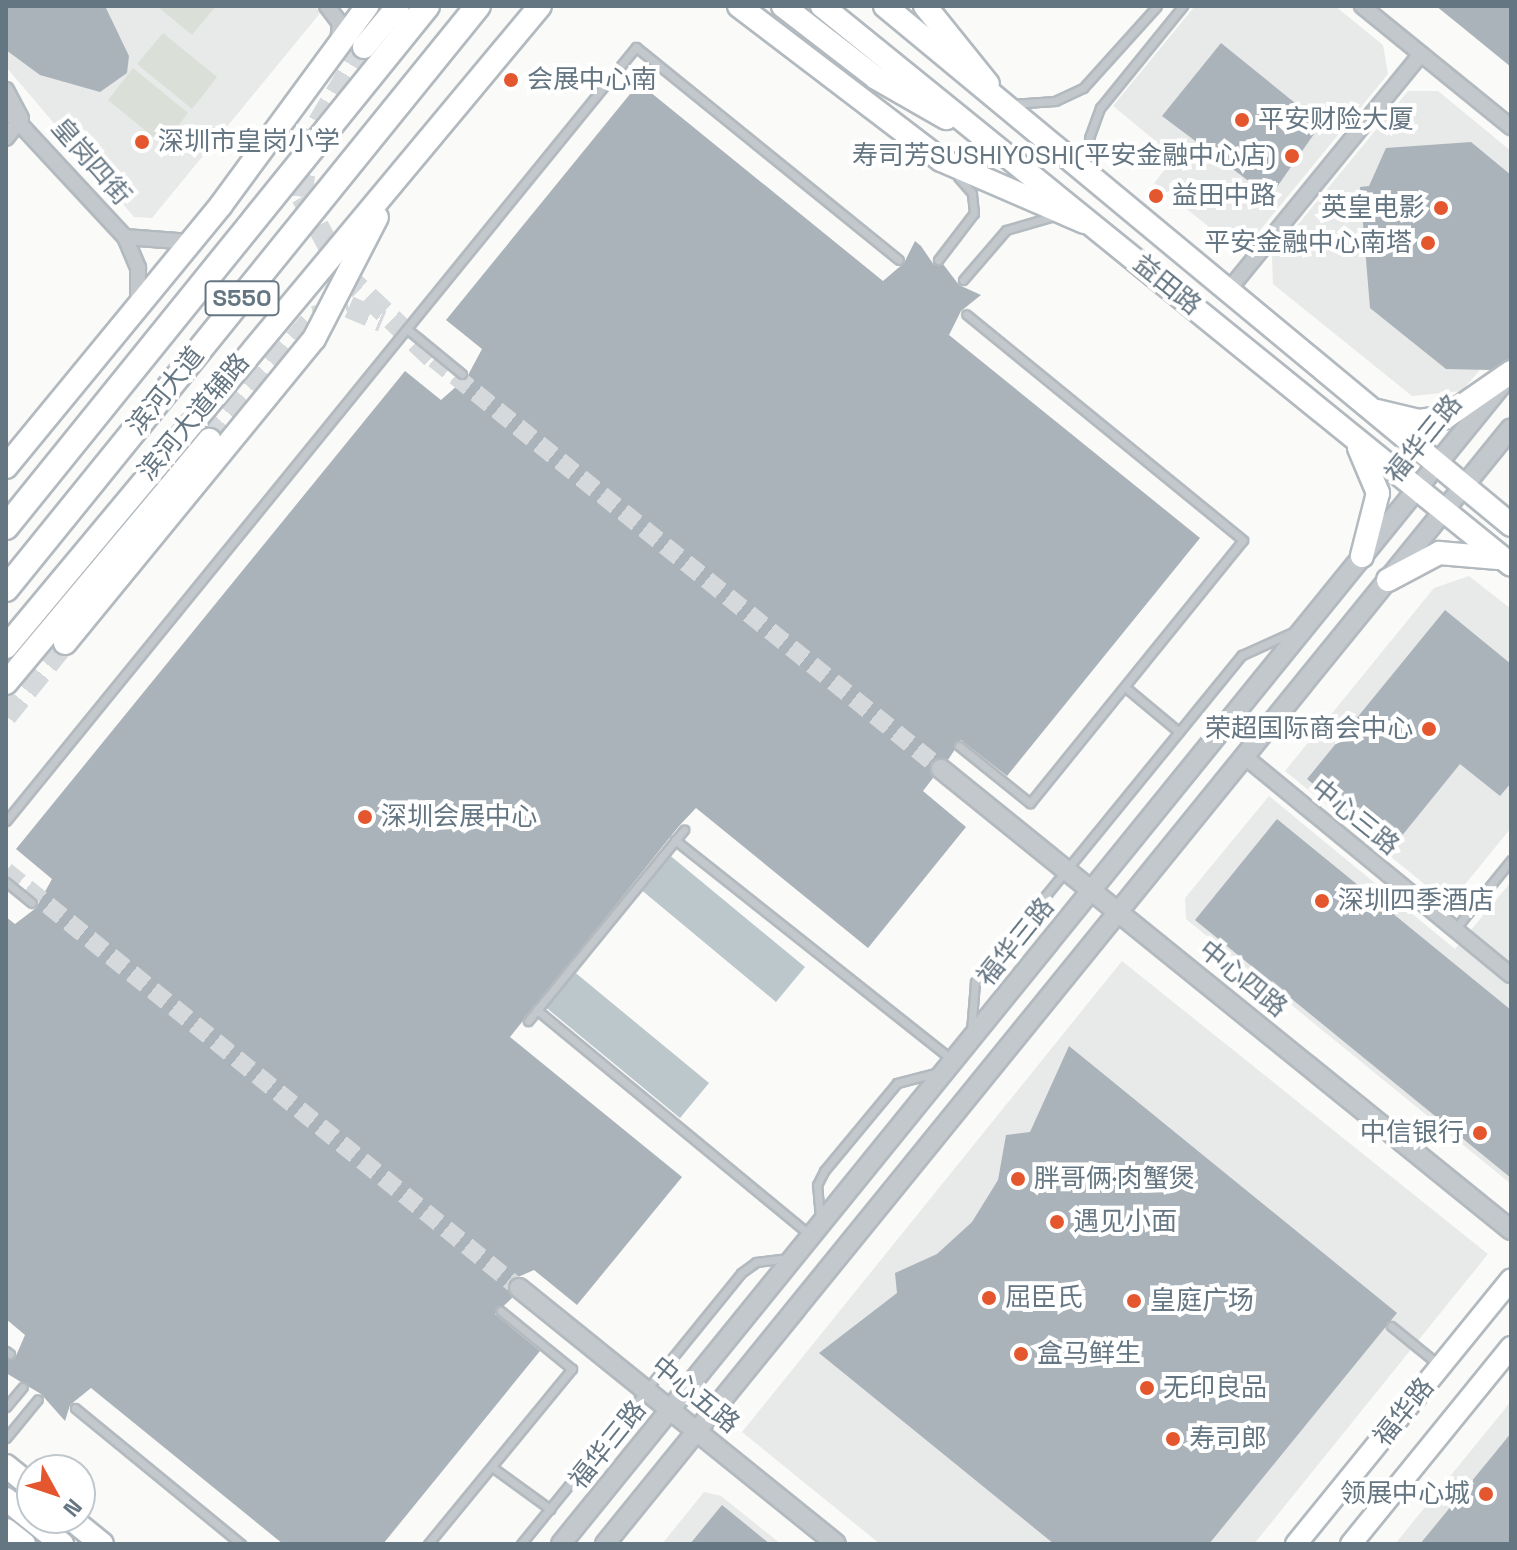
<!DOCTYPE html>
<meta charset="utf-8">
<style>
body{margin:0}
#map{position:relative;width:1517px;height:1550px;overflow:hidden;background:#fafaf8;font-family:"Space Grotesk","Noto Sans SC",sans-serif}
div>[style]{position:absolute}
.built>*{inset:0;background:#e8e9e9}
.green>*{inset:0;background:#dadfd7}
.water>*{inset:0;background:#bbc7cb}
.building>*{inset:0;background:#aab3b9}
.tertiary-tunnel>*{height:18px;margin-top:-9px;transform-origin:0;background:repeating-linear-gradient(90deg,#d5d9db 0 18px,transparent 0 27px)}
.primary-tunnel>*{height:22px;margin-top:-11px;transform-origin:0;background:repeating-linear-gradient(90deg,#d5d9db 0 22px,transparent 0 33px)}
.roads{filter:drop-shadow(2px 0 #b3babf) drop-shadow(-2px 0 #b3babf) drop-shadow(0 2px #b3babf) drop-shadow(0 -2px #b3babf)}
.service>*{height:7px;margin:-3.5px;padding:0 3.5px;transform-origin:3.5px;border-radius:3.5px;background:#c3c8cc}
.minor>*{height:14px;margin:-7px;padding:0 7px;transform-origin:7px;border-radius:7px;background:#c3c8cc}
.tertiary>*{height:18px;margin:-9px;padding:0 9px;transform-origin:9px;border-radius:9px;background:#c3c8cc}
.secondary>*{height:20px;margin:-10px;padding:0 10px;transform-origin:10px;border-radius:10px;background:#fff}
.primary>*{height:22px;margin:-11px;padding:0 11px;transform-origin:11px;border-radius:11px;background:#fff}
.trunk>*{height:24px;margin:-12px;padding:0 12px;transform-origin:12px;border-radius:12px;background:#fff}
.dots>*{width:22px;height:22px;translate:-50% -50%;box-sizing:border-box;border:4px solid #fff;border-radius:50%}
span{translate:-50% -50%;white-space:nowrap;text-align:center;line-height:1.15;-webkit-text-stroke:8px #fff;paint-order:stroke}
.shield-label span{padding:2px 6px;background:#fff;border:2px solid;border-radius:6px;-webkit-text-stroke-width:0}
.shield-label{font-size:24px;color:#657683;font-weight:700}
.poi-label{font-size:26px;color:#657683}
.left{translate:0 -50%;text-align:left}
.right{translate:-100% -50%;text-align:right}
.street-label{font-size:26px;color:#657683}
.frame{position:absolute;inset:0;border:8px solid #657683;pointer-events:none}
.north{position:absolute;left:16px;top:1454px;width:80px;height:80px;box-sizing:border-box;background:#fff;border:2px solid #c1c8cd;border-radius:50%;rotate:130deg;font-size:22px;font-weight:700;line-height:32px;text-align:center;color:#657683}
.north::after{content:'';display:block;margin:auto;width:28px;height:36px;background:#e4572e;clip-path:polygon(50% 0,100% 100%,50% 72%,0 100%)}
</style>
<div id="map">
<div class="built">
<div style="clip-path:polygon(6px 6px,314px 6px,321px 12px,152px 218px,134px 217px,6px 67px)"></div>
<div style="clip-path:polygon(1195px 6px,1335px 6px,1383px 45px,1388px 74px,1252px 240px,1233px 246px,1154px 183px,1175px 157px,1113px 106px)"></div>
<div style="clip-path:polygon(1408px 91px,1438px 91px,1511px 151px,1511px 333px,1462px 391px,1412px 396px,1273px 284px,1272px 256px)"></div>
<div style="clip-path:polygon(1469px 576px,1511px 609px,1511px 828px,1449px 904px,1285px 771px,1434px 588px)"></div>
<div style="clip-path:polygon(1269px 796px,1455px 949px,1511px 882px,1511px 1184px,1186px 919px,1185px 898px)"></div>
<div style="clip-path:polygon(1122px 961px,1488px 1254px,1254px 1544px,880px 1544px,742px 1432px)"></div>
<div style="clip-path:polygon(1511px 1401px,1511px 1544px,1395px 1544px,1504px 1410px)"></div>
<div style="clip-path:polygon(704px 1492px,721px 1496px,781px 1544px,662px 1544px)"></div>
</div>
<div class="green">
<div style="clip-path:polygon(157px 6px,216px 6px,192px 35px)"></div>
<div style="clip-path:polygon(163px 33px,217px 77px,192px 109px,137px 64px)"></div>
<div style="clip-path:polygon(133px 68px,188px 113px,163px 145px,108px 100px)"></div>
</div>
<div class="water">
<div style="clip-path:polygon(667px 853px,805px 967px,776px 1002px,639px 888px)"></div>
<div style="clip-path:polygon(572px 970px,709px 1083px,680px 1118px,543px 1005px)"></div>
</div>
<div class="building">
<div style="clip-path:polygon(6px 6px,105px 6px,129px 56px,127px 73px,100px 92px,40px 75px,6px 50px)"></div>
<div style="clip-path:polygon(1436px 6px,1511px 6px,1511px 67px,1462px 27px)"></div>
<div style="clip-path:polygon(1221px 43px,1321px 124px,1270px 197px,1162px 116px)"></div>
<div style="clip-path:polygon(639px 83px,883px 281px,904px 263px,915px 241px,921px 246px,934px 265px,943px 264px,959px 285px,981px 295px,961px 311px,949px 335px,1200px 538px,1007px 776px,961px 740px,948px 760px,931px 762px,933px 778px,923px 791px,966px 827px,868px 948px,696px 808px,679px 826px,510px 1037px,682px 1177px,577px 1305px,534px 1270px,509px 1281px,512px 1298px,495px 1314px,540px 1351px,383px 1544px,283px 1544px,91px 1388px,70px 1405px,65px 1421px,41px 1394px,6px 1373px,6px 1359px,15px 1358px,25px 1335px,6px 1319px,6px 917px,15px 924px,36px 908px,52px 879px,16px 849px,405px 371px,441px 400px,467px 377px,482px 349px,446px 320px)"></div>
<div style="clip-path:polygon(1471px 142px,1511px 175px,1511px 358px,1490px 370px,1446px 369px,1370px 308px,1360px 187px,1369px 186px,1386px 148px)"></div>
<div style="clip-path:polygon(1445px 610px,1511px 664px,1511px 783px,1500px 796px,1460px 764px,1392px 848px,1307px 779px)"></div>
<div style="clip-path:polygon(1277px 819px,1511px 1010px,1511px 1178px,1195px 920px)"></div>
<div style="clip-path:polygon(1069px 1046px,1397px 1313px,1209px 1544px,1054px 1544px,819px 1353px,897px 1293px,895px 1273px,937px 1254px,972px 1222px,998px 1180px,1006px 1135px,1030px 1132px)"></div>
<div style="clip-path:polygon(1511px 1433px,1511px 1544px,1420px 1544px,1494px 1454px)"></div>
<div style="clip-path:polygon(722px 1505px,770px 1544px,690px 1544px)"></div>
</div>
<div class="tertiary-tunnel">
<div style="left:434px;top:359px;width:652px;rotate:38.96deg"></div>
<div style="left:6px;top:871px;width:661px;rotate:39.11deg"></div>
</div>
<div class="primary-tunnel">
<div style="left:364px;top:47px;width:111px;rotate:121deg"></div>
<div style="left:307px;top:142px;width:55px;rotate:95.2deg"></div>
<div style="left:302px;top:197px;width:88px;rotate:61.4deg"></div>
<div style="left:344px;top:274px;width:124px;rotate:43.4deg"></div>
<div style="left:209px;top:440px;width:162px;rotate:-49.5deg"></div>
<div style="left:314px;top:317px;width:36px;rotate:-16deg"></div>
<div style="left:349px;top:307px;width:36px;rotate:23deg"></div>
<div style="left:6px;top:716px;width:94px;rotate:-51.1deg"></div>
</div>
<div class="roads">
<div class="service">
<div style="left:1011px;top:104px;width:44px;rotate:-3.9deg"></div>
<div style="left:1055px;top:101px;width:31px;rotate:-25deg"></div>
<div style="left:1083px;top:88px;width:110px;rotate:-47.9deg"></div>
<div style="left:1092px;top:170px;width:32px;rotate:-95deg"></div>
<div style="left:1089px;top:138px;width:32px;rotate:-70deg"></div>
<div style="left:1100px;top:108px;width:132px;rotate:-50.9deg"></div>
<div style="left:938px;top:260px;width:59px;rotate:-52.5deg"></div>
<div style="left:974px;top:213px;width:20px;rotate:-96deg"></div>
<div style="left:972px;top:193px;width:21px;rotate:-131deg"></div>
<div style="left:963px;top:280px;width:66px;rotate:-49.3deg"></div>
<div style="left:1006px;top:230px;width:47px;rotate:-16.1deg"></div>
<div style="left:407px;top:329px;width:71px;rotate:39.3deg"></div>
<div style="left:1125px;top:687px;width:70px;rotate:39.8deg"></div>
<div style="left:959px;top:746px;width:91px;rotate:38.8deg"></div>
<div style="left:1030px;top:803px;width:338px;rotate:-51deg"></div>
<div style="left:1243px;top:540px;width:357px;rotate:-140.8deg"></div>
<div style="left:6px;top:821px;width:998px;rotate:-50.86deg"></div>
<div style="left:636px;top:47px;width:338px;rotate:39deg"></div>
<div style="left:675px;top:840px;width:352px;rotate:38.4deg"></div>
<div style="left:6px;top:882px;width:33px;rotate:39deg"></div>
<div style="left:1455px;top:929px;width:89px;rotate:-50.9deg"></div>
<div style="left:537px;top:1010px;width:354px;rotate:39.5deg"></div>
<div style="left:528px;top:1021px;width:247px;rotate:-50.8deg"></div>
<div style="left:971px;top:1031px;width:49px;rotate:-85.3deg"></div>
<div style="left:975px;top:982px;width:422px;rotate:-50.8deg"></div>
<div style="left:1242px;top:655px;width:58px;rotate:-24.4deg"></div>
<div style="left:820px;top:1218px;width:33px;rotate:-95deg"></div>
<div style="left:817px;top:1185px;width:16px;rotate:-63deg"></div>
<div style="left:824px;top:1171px;width:114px;rotate:-50.3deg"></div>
<div style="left:897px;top:1083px;width:43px;rotate:-14.7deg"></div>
<div style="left:1391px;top:1326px;width:62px;rotate:39.1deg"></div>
<div style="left:6px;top:1351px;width:5px;rotate:37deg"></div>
<div style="left:6px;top:1407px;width:26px;rotate:-50deg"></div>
<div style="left:75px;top:1408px;width:215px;rotate:39.3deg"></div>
<div style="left:6px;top:1438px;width:50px;rotate:-50.6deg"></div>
<div style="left:492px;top:1467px;width:72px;rotate:35.9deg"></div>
<div style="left:428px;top:1544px;width:227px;rotate:-50.6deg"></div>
<div style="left:572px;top:1369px;width:92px;rotate:-140.8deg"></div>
<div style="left:521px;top:1544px;width:349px;rotate:-50.9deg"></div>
<div style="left:741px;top:1273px;width:19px;rotate:-36deg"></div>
<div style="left:756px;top:1262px;width:33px;rotate:-7deg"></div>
</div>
<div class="minor">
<div style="left:327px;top:6px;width:21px;rotate:53deg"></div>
<div style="left:340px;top:23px;width:18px;rotate:96deg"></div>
<div style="left:1362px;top:6px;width:192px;rotate:39.1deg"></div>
<div style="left:6px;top:90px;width:32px;rotate:62deg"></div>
<div style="left:6px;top:109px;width:175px;rotate:47.1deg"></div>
<div style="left:125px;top:237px;width:34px;rotate:67deg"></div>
<div style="left:138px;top:268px;width:37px;rotate:90deg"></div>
<div style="left:6px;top:138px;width:24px;rotate:-52deg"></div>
<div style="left:125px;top:237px;width:66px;rotate:4.3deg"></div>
<div style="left:1227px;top:292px;width:307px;rotate:-50.8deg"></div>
<div style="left:1244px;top:756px;width:345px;rotate:39.4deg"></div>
</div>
<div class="tertiary">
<div style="left:941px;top:769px;width:733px;rotate:38.96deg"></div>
<div style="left:519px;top:1288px;width:407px;rotate:38.9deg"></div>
<div style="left:561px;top:1544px;width:1494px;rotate:-50.95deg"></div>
<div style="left:605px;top:1544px;width:1437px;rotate:-50.93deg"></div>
</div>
<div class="secondary">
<div style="left:1296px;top:1544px;width:341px;rotate:-50.9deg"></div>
<div style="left:1351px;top:1544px;width:254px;rotate:-50.9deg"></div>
</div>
<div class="primary">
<div style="left:739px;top:6px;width:254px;rotate:37.3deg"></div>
<div style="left:941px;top:160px;width:156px;rotate:23.4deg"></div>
<div style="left:783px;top:6px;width:118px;rotate:37.7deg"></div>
<div style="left:876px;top:78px;width:81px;rotate:29.7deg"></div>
<div style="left:822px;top:6px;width:887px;rotate:39.05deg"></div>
<div style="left:885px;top:6px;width:813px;rotate:39.66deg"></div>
<div style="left:925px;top:6px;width:100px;rotate:51.1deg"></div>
<div style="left:364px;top:47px;width:53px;rotate:-50.3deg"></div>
<div style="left:1377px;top:411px;width:43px;rotate:13.4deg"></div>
<div style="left:1419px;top:421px;width:27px;rotate:-8deg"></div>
<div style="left:1446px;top:417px;width:79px;rotate:-34.7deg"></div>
<div style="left:1359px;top:448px;width:49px;rotate:67.1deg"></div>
<div style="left:1378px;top:493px;width:65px;rotate:104.3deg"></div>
<div style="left:6px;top:467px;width:339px;rotate:-50.6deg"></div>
<div style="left:221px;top:205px;width:247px;rotate:-53.7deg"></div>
<div style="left:1388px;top:580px;width:58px;rotate:-27.9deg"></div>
<div style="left:1439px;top:553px;width:59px;rotate:4.8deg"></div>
<div style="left:65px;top:643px;width:393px;rotate:-50.7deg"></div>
<div style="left:314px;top:339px;width:137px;rotate:-62.7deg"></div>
<div style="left:6px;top:647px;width:834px;rotate:-50.2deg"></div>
<div style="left:6px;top:683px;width:317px;rotate:-50.1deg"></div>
<div style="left:6px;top:1466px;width:33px;rotate:39deg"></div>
<div style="left:6px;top:1499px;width:72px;rotate:38.8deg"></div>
<div style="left:70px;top:1518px;width:41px;rotate:39.1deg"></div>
<div style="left:6px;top:1530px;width:23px;rotate:38deg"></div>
</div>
<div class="trunk">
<div style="left:6px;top:527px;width:670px;rotate:-51.06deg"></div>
<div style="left:6px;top:589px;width:750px;rotate:-51.01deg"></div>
</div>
</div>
<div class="dots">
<div style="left:511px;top:80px;background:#e4572e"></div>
<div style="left:1242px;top:120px;background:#e4572e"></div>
<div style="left:142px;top:142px;background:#e4572e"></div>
<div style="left:1292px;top:156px;background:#e4572e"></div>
<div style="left:1156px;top:196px;background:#e4572e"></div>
<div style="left:1441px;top:208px;background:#e4572e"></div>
<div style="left:1428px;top:243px;background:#e4572e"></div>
<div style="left:1429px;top:729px;background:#e4572e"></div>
<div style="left:365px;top:817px;background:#e4572e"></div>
<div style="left:1322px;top:901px;background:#e4572e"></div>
<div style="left:1480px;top:1133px;background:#e4572e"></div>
<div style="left:1018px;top:1179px;background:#e4572e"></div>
<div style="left:1057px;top:1222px;background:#e4572e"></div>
<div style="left:989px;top:1298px;background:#e4572e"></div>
<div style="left:1134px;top:1301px;background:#e4572e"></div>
<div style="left:1021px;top:1354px;background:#e4572e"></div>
<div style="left:1147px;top:1388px;background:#e4572e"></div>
<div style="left:1173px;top:1439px;background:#e4572e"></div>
<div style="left:1486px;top:1494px;background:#e4572e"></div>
</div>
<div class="shield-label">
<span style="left:242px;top:298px">S550</span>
</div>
<div class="poi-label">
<span class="left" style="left:527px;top:80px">会展中心南</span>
<span class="left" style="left:1258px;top:120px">平安财险大厦</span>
<span class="left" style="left:158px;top:142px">深圳市皇岗小学</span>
<span class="right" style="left:1276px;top:156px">寿司芳SUSHIYOSHI(平安金融中心店)</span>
<span class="left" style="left:1172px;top:196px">益田中路</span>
<span class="right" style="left:1425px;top:208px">英皇电影</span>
<span class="right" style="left:1412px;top:243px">平安金融中心南塔</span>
<span class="right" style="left:1413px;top:729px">荣超国际商会中心</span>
<span class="left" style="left:381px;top:817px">深圳会展中心</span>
<span class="left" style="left:1338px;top:901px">深圳四季酒店</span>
<span class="right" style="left:1464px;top:1133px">中信银行</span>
<span class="left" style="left:1034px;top:1179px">胖哥俩·肉蟹煲</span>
<span class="left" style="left:1073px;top:1222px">遇见小面</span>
<span class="left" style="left:1005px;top:1298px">屈臣氏</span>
<span class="left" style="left:1150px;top:1301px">皇庭广场</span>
<span class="left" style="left:1037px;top:1354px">盒马鲜生</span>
<span class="left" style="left:1163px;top:1388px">无印良品</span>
<span class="left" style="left:1189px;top:1439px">寿司郎</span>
<span class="right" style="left:1470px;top:1494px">领展中心城</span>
</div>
<div class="street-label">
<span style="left:91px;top:162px;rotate:49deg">皇岗四街</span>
<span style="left:1167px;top:285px;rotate:39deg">益田路</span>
<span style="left:166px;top:391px;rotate:-51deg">滨河大道</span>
<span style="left:194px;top:417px;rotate:-50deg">滨河大道辅路</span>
<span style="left:1424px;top:439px;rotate:-51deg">福华三路</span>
<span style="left:1355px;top:817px;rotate:39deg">中心三路</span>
<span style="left:1016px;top:942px;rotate:-51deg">福华三路</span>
<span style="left:1243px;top:979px;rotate:39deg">中心四路</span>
<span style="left:695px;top:1395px;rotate:39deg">中心五路</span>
<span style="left:1404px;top:1412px;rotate:-51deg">福华路</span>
<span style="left:608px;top:1445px;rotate:-51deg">福华三路</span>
</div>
<div class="frame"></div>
<div class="north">N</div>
</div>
